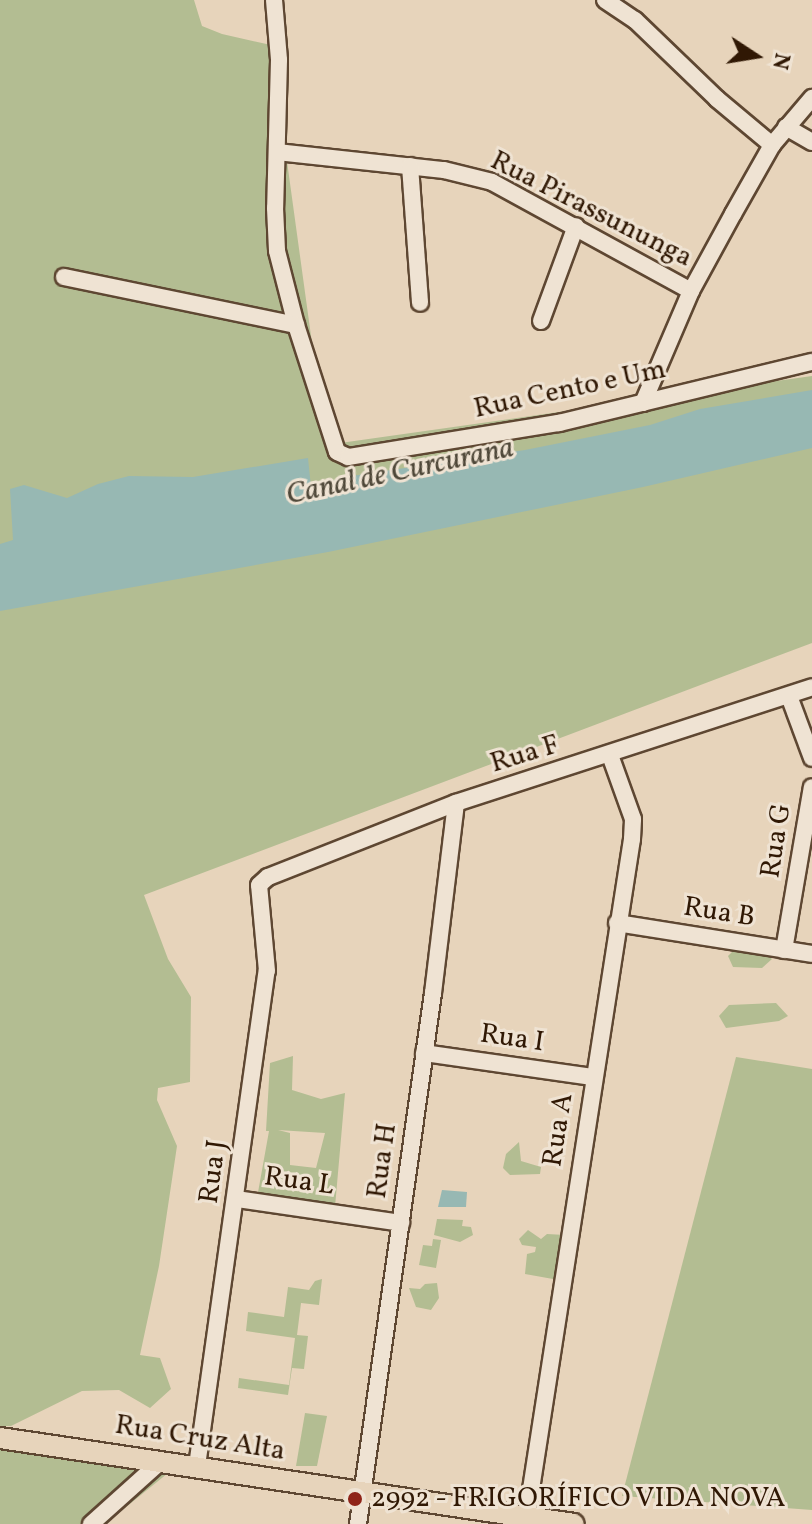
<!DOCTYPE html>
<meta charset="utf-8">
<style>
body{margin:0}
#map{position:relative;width:812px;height:1524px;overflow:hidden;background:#e7d4bb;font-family:Vollkorn,serif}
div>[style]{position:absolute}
.green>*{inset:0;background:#b3bd92}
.water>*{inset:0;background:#97b8b3}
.roads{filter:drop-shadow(2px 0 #5e4732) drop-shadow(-2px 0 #5e4732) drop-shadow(0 2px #5e4732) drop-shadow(0 -2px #5e4732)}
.minor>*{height:16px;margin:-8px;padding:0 8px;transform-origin:8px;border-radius:8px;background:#efe3d3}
.major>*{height:20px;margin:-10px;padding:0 10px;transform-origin:10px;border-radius:10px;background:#e7d4bb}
.dots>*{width:22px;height:22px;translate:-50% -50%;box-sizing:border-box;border:4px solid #efe3d3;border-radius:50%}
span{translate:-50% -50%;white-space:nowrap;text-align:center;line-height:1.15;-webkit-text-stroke:6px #efe3d3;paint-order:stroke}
.street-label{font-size:28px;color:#301804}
.poi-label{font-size:28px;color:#301804}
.left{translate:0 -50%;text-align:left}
.water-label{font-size:30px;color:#4f4839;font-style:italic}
.north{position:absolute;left:716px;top:16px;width:80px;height:80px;-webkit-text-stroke:6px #efe3d3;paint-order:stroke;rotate:102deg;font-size:22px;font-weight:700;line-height:32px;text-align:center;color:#301804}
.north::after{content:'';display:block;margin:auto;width:28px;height:36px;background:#301804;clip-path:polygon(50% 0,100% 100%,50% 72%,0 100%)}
</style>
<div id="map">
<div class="green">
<div style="clip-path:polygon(0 0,194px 0,202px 26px,222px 34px,271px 45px,326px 445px,812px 376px,812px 643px,144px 895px,168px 959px,191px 997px,190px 1082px,158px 1088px,157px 1100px,177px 1146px,159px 1266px,140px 1355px,160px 1358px,171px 1389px,150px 1408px,119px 1390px,82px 1391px,11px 1426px,0 1426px)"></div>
<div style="clip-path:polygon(738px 946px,759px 949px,772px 959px,762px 968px,733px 967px,728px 956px)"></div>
<div style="clip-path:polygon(776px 1003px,788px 1016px,779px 1021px,726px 1028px,719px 1016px,729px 1005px)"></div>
<div style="clip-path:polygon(evenodd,293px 1056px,292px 1090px,321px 1099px,345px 1093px,335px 1207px,257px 1198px,269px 1131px,266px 1131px,270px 1063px,293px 1056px,278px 1130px,325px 1133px,316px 1168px,290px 1165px,290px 1133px,278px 1130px)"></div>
<div style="clip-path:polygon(736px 1057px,812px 1069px,812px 1510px,622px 1496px)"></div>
<div style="clip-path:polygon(519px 1142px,521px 1161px,541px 1167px,540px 1174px,510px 1175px,503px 1168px,506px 1154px)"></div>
<div style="clip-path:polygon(437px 1219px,463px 1220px,462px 1226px,471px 1227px,473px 1235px,460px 1242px,434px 1235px)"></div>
<div style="clip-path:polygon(528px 1230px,541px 1239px,547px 1234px,565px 1235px,562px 1267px,553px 1279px,525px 1274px,527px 1254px,535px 1252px,536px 1247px,522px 1245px,519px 1239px)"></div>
<div style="clip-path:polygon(433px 1239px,441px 1240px,436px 1268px,419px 1265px,423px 1245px,432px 1246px)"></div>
<div style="clip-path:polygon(322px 1279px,319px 1305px,301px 1303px,297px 1335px,308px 1336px,304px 1369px,292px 1368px,288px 1395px,238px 1388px,239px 1378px,289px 1385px,295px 1338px,246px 1331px,248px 1312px,284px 1317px,288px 1287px,309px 1290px,315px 1281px)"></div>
<div style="clip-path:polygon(437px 1283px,439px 1298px,431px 1310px,416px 1307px,409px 1288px,420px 1289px,425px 1284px)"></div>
<div style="clip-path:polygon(305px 1413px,327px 1416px,317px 1466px,296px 1466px)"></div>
<div style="clip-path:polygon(0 1441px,173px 1469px,105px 1524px,0 1524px)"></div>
</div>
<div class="water">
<div style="clip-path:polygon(812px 390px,812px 448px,643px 487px,328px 552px,0 611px,0 544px,13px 540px,10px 489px,24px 485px,67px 498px,98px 484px,129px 476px,193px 477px,308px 458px,311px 487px,345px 477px,525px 450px,650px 425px,700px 409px)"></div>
<div style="clip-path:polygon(442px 1190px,467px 1192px,466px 1207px,438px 1207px)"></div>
</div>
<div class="roads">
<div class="minor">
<div style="left:274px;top:0;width:60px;rotate:85.2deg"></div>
<div style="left:279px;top:60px;width:148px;rotate:91.5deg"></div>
<div style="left:275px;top:208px;width:43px;rotate:87.3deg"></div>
<div style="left:277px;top:251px;width:76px;rotate:75.6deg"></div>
<div style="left:296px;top:325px;width:133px;rotate:72.1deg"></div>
<div style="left:337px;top:452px;width:12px;rotate:24deg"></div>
<div style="left:348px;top:457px;width:214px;rotate:-9.2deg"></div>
<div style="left:559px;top:423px;width:260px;rotate:-13.6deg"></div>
<div style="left:605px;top:0;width:36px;rotate:34deg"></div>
<div style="left:635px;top:20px;width:114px;rotate:43.9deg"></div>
<div style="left:717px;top:99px;width:72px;rotate:39.9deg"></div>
<div style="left:786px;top:127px;width:30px;rotate:30deg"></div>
<div style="left:277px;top:152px;width:168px;rotate:6.2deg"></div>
<div style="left:444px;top:170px;width:49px;rotate:14deg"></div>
<div style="left:492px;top:182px;width:227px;rotate:28.7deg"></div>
<div style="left:410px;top:166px;width:137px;rotate:85.8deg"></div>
<div style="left:64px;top:277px;width:237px;rotate:11.7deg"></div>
<div style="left:541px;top:321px;width:101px;rotate:-69.8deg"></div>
<div style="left:643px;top:403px;width:122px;rotate:-66.8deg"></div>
<div style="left:691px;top:291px;width:88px;rotate:-61.4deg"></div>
<div style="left:733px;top:214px;width:79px;rotate:-60.5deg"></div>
<div style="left:772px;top:145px;width:62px;rotate:-49.6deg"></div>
<div style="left:789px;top:696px;width:66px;rotate:69.6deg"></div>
<div style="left:617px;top:923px;width:197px;rotate:9deg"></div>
<div style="left:784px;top:950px;width:165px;rotate:-80.3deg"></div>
<div style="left:424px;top:1053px;width:171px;rotate:8.1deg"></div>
<div style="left:237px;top:1199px;width:166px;rotate:8.3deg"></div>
<div style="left:197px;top:1466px;width:500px;rotate:-82deg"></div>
<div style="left:267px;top:971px;width:86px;rotate:-95.3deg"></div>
<div style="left:259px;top:885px;width:12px;rotate:-42deg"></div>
<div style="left:268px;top:877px;width:202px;rotate:-21.5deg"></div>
<div style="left:456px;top:803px;width:374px;rotate:-18deg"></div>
<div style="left:527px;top:1515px;width:684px;rotate:-81.17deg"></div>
<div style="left:632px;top:839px;width:20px;rotate:-87deg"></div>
<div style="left:633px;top:819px;width:68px;rotate:-109.8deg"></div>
<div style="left:91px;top:1524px;width:93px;rotate:-41.9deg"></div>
<div style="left:358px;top:1524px;width:536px;rotate:-81.96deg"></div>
<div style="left:433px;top:993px;width:191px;rotate:-83.1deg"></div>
</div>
<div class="major">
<div style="left:0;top:1438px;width:580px;rotate:8.52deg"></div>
</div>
</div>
<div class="dots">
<div style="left:355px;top:1499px;background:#8f2418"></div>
</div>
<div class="street-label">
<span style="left:591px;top:210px;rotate:27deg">Rua Pirassununga</span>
<span style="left:570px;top:390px;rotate:-12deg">Rua Cento e Um</span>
<span style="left:525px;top:755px;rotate:-17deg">Rua F</span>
<span style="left:777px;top:841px;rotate:-81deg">Rua G</span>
<span style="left:719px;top:913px;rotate:9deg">Rua B</span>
<span style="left:512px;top:1039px;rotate:8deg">Rua I</span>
<span style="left:559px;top:1130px;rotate:-81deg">Rua A</span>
<span style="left:383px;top:1161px;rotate:-82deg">Rua H</span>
<span style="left:214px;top:1172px;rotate:-82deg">Rua J</span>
<span style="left:299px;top:1182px;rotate:8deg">Rua L</span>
<span style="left:200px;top:1439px;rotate:9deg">Rua Cruz Alta</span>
</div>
<div class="poi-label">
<span class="left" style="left:371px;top:1499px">2992 - FRIGORÍFICO VIDA NOVA</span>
</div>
<div class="water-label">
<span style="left:400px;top:472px;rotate:-12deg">Canal de Curcurana</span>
</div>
<div class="north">N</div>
</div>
